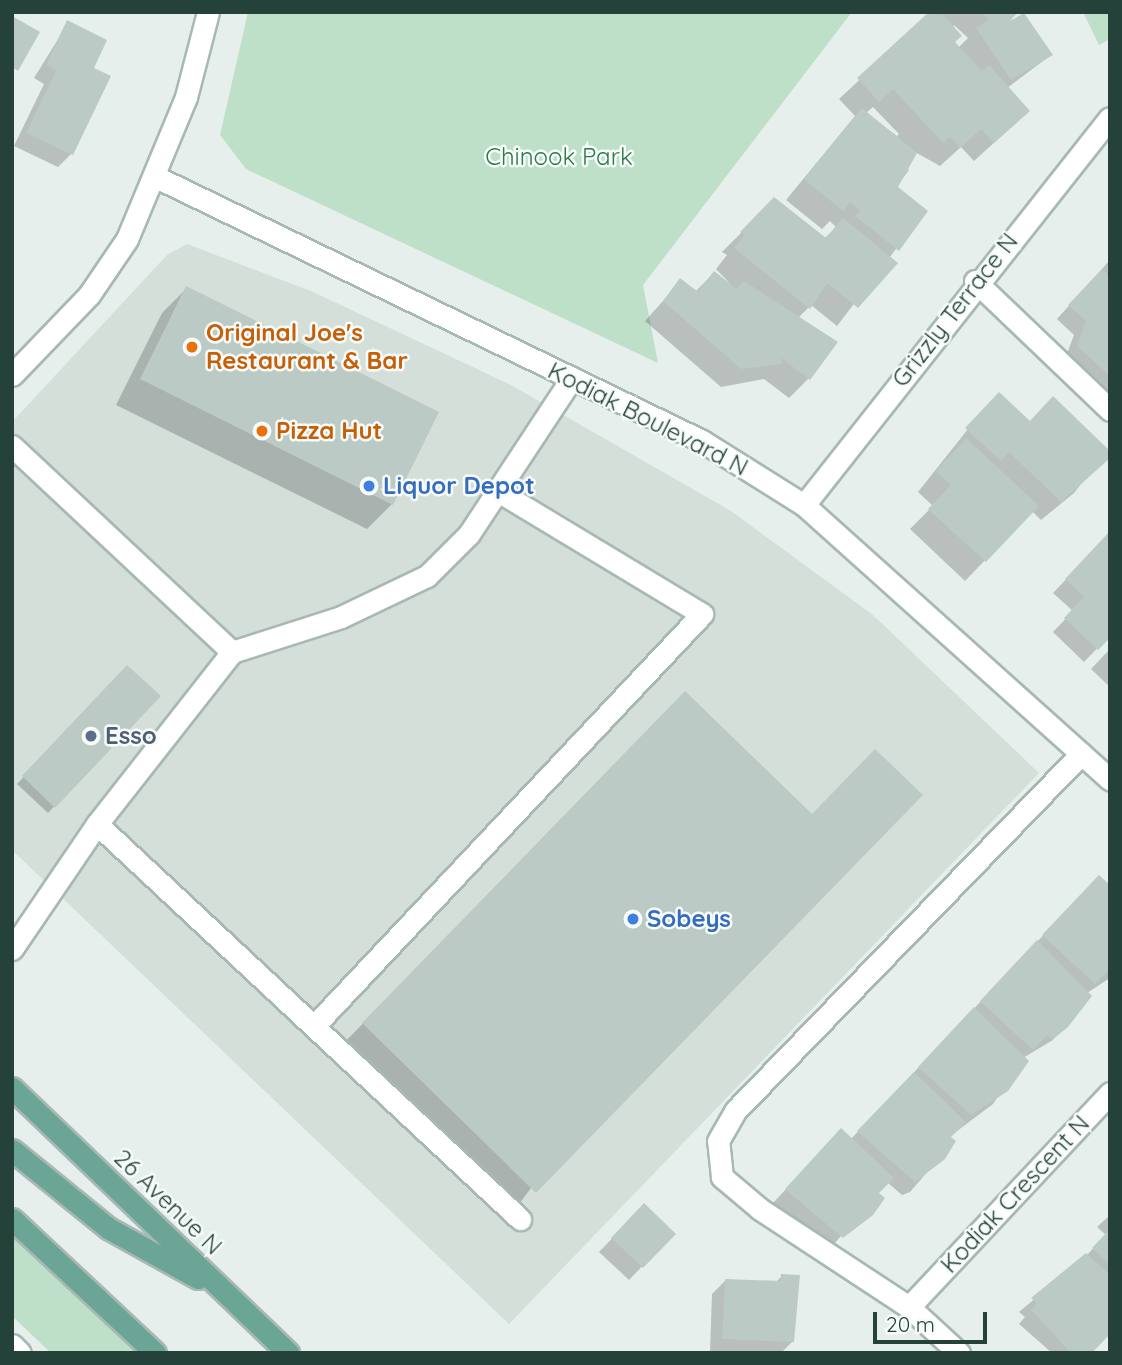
<!DOCTYPE html>
<style>
body{margin:0}
#map{position:relative;width:1122px;height:1365px;overflow:hidden;background:#e6efeb;font-family:Quicksand,sans-serif}
div>[style]{position:absolute}
.built>*{inset:0;background:#d4dfda}
.green>*{inset:0;background:#bfe0c8}
.shadow>*{inset:0;background:#0003}
.building>*{inset:0;background:#bbcac4}
.roads{filter:drop-shadow(2px 0 #a8b8b2) drop-shadow(-2px 0 #a8b8b2) drop-shadow(0 2px #a8b8b2) drop-shadow(0 -2px #a8b8b2)}
.minor>*{height:21px;margin:-10.5px;padding:0 10.5px;transform-origin:10.5px;border-radius:10.5px;background:#fff}
.major>*{height:21px;margin:-10.5px;padding:0 10.5px;transform-origin:10.5px;border-radius:10.5px;background:#6aa596}
.dots>*{width:19px;height:19px;translate:-50% -50%;box-sizing:border-box;border:4px solid #f7fbf9;border-radius:50%}
span{translate:-50% -50%;white-space:nowrap;text-align:center;line-height:1.15;-webkit-text-stroke:5px #f7fbf9;paint-order:stroke}
.park-label{font-size:24px;color:#2d7a4b}
.street-label{font-size:24px;color:#24423a}
.food-label{font-size:24px;color:#c56008;font-weight:700}
.left{translate:0 -50%;text-align:left}
.shop-label{font-size:24px;color:#366cbe;font-weight:700}
.service-label{font-size:24px;color:#4e5e75;font-weight:700}
.frame{position:absolute;inset:0;border:14px solid #24423a;pointer-events:none}
.scale{position:absolute;left:873px;top:1312px;width:114px;height:32px;box-sizing:border-box;border:4px solid #24423a;border-top:0;padding-left:9px;font-size:21px;line-height:24px;white-space:nowrap;color:#24423a;-webkit-text-stroke:5px #f7fbf9;paint-order:stroke}
</style>
<div id="map">
<div class="built">
<div style="clip-path:polygon(187px 244px,311px 291px,511px 385px,731px 511px,873px 615px,1039px 773px,509px 1324px,12px 850px,12px 422px,167px 255px)"></div>
</div>
<div class="green">
<div style="clip-path:polygon(248px 12px,852px 12px,643px 285px,658px 363px,246px 169px,220px 135px)"></div>
<div style="clip-path:polygon(1083px 12px,1110px 12px,1110px 39px,1099px 45px)"></div>
<div style="clip-path:polygon(12px 1236px,138px 1353px,51px 1353px,12px 1316px)"></div>
</div>
<div class="shadow">
<div style="clip-path:polygon(evenodd,932px 12px,1015px 12px,1004px 25px,1051px 55px,1007px 88px,1008px 130px,974px 161px,961px 147px,940px 166px,915px 152px,904px 166px,909px 170px,896px 187px,925px 211px,837px 326px,811px 305px,798px 318px,808px 379px,789px 398px,764px 379px,721px 387px,645px 321px,681px 281px,695px 292px,714px 273px,737px 291px,716px 269px,727px 255px,722px 252px,775px 199px,824px 239px,836px 227px,830px 221px,822px 229px,786px 200px,855px 116px,839px 99px,932px 12px,954px 25px,968px 38px,958px 48px,953px 42px,954px 25px,932px 12px,873px 107px,899px 134px,897px 136px,866px 113px,873px 107px)"></div>
<div style="clip-path:polygon(68px 23px,91px 69px,108px 77px,71px 154px,58px 167px,14px 146px,44px 84px,34px 78px)"></div>
<div style="clip-path:polygon(1110px 260px,1110px 401px,1065px 359px,1074px 335px,1057px 319px)"></div>
<div style="clip-path:polygon(187px 288px,392px 504px,367px 529px,116px 405px,162px 313px)"></div>
<div style="clip-path:polygon(980px 414px,1029px 422px,1107px 450px,1074px 493px,1041px 520px,1032px 511px,965px 581px,910px 529px,933px 506px,918px 492px)"></div>
<div style="clip-path:polygon(1110px 533px,1110px 635px,1084px 662px,1053px 632px,1073px 611px,1053px 593px)"></div>
<div style="clip-path:polygon(1110px 649px,1110px 687px,1091px 669px)"></div>
<div style="clip-path:polygon(127px 667px,158px 696px,48px 813px,17px 784px)"></div>
<div style="clip-path:polygon(661px 719px,811px 816px,510px 1216px,338px 1049px)"></div>
<div style="clip-path:polygon(1110px 888px,1110px 978px,1087px 993px,1053px 1040px,1023px 1058px,993px 1104px,949px 1137px,954px 1141px,910px 1192px,902px 1195px,887px 1182px,829px 1250px,773px 1203px,828px 1144px,850px 1140px,1086px 890px)"></div>
<div style="clip-path:polygon(644px 1205px,673px 1234px,629px 1280px,599px 1252px)"></div>
<div style="clip-path:polygon(1110px 1215px,1110px 1331px,1090px 1353px,1052px 1353px,1019px 1324px,1025px 1317px,1019px 1312px,1086px 1256px,1106px 1235px,1097px 1227px)"></div>
<div style="clip-path:polygon(782px 1276px,793px 1341px,781px 1353px,710px 1352px,712px 1294px,725px 1281px,775px 1283px)"></div>
</div>
<div class="building">
<div style="clip-path:polygon(929px 12px,941px 12px,962px 36px,955px 42px,982px 71px,989px 65px,1030px 111px,994px 143px,981px 129px,960px 148px,950px 137px,943px 143px,893px 89px,879px 102px,857px 78px)"></div>
<div style="clip-path:polygon(980px 12px,1018px 12px,1010px 21px,1024px 13px,1053px 55px,1011px 80px,976px 28px,989px 20px)"></div>
<div style="clip-path:polygon(12px 16px,40px 32px,18px 71px,12px 67px)"></div>
<div style="clip-path:polygon(67px 20px,107px 40px,94px 68px,111px 76px,73px 155px,26px 133px,56px 71px,46px 65px)"></div>
<div style="clip-path:polygon(862px 108px,917px 153px,898px 187px,928px 211px,899px 251px,855px 216px,860px 210px,850px 202px,843px 211px,804px 179px)"></div>
<div style="clip-path:polygon(774px 197px,826px 238px,843px 218px,898px 263px,858px 308px,827px 283px,810px 309px,734px 248px,745px 235px,740px 232px)"></div>
<div style="clip-path:polygon(1102px 269px,1110px 276px,1110px 376px,1077px 346px,1086px 321px,1068px 305px)"></div>
<div style="clip-path:polygon(714px 271px,737px 289px,744px 281px,838px 342px,810px 380px,781px 358px,782px 364px,741px 369px,663px 301px,680px 278px,698px 292px)"></div>
<div style="clip-path:polygon(186px 286px,439px 412px,393px 505px,140px 379px)"></div>
<div style="clip-path:polygon(999px 392px,1030px 421px,1053px 396px,1109px 450px,1109px 459px,1061px 502px,1009px 452px,1001px 461px,965px 428px)"></div>
<div style="clip-path:polygon(966px 438px,1039px 506px,986px 562px,928px 509px,951px 485px,936px 471px)"></div>
<div style="clip-path:polygon(1110px 531px,1110px 638px,1098px 650px,1064px 618px,1084px 597px,1065px 579px)"></div>
<div style="clip-path:polygon(127px 665px,161px 696px,55px 808px,22px 776px)"></div>
<div style="clip-path:polygon(685px 691px,812px 814px,875px 749px,923px 795px,536px 1193px,362px 1023px)"></div>
<div style="clip-path:polygon(1099px 875px,1110px 885px,1110px 969px,1095px 984px,1042px 935px)"></div>
<div style="clip-path:polygon(1037px 940px,1092px 996px,1068px 1027px,1052px 1040px,1047px 1035px,1033px 1050px,980px 1001px)"></div>
<div style="clip-path:polygon(974px 1007px,1029px 1061px,1008px 1091px,971px 1115px,918px 1067px)"></div>
<div style="clip-path:polygon(914px 1072px,966px 1122px,951px 1137px,956px 1141px,945px 1159px,915px 1182px,857px 1131px)"></div>
<div style="clip-path:polygon(841px 1128px,894px 1178px,879px 1193px,885px 1198px,873px 1215px,843px 1238px,785px 1189px)"></div>
<div style="clip-path:polygon(644px 1203px,676px 1234px,643px 1268px,611px 1238px)"></div>
<div style="clip-path:polygon(1110px 1229px,1110px 1265px,1092px 1248px)"></div>
<div style="clip-path:polygon(1086px 1253px,1110px 1275px,1110px 1334px,1092px 1353px,1071px 1353px,1031px 1310px,1037px 1303px,1031px 1298px)"></div>
<div style="clip-path:polygon(781px 1274px,800px 1275px,794px 1342px,722px 1339px,725px 1279px,781px 1281px)"></div>
</div>
<div class="roads">
<div class="minor">
<div style="left:156px;top:177px;width:606px;rotate:25.8deg"></div>
<div style="left:702px;top:441px;width:120px;rotate:32.1deg"></div>
<div style="left:804px;top:505px;width:411px;rotate:41.9deg"></div>
<div style="left:975px;top:281px;width:187px;rotate:43.7deg"></div>
<div style="left:12px;top:375px;width:111px;rotate:-46.1deg"></div>
<div style="left:89px;top:295px;width:68px;rotate:-55.8deg"></div>
<div style="left:127px;top:239px;width:154px;rotate:-67.4deg"></div>
<div style="left:186px;top:97px;width:88px;rotate:-75.5deg"></div>
<div style="left:12px;top:446px;width:301px;rotate:43.1deg"></div>
<div style="left:232px;top:652px;width:114px;rotate:-17.8deg"></div>
<div style="left:341px;top:617px;width:95px;rotate:-25.5deg"></div>
<div style="left:427px;top:576px;width:59px;rotate:-45deg"></div>
<div style="left:469px;top:534px;width:187px;rotate:-56.6deg"></div>
<div style="left:804px;top:505px;width:493px;rotate:-51.7deg"></div>
<div style="left:97px;top:824px;width:579px;rotate:43.04deg"></div>
<div style="left:12px;top:949px;width:151px;rotate:-55.8deg"></div>
<div style="left:97px;top:824px;width:219px;rotate:-51.9deg"></div>
<div style="left:314px;top:1026px;width:566px;rotate:-46.72deg"></div>
<div style="left:702px;top:614px;width:236px;rotate:-148.9deg"></div>
<div style="left:909px;top:1307px;width:178px;rotate:-146.7deg"></div>
<div style="left:760px;top:1209px;width:50px;rotate:-139.9deg"></div>
<div style="left:722px;top:1177px;width:36px;rotate:-96deg"></div>
<div style="left:718px;top:1141px;width:36px;rotate:-60deg"></div>
<div style="left:736px;top:1110px;width:496px;rotate:-45.9deg"></div>
<div style="left:12px;top:1345px;width:11px;rotate:45deg"></div>
<div style="left:959px;top:1353px;width:68px;rotate:-137.4deg"></div>
<div style="left:909px;top:1307px;width:294px;rotate:-46.8deg"></div>
</div>
<div class="major">
<div style="left:12px;top:1088px;width:383px;rotate:43.8deg"></div>
<div style="left:12px;top:1150px;width:124px;rotate:39.1deg"></div>
<div style="left:108px;top:1228px;width:103px;rotate:29.1deg"></div>
<div style="left:12px;top:1219px;width:196px;rotate:43.1deg"></div>
</div>
</div>
<div class="dots">
<div style="left:192px;top:347px;background:#e8710a"></div>
<div style="left:262px;top:431px;background:#e8710a"></div>
<div style="left:369px;top:486px;background:#3f7fe0"></div>
<div style="left:91px;top:736px;background:#5c6f8a"></div>
<div style="left:633px;top:919px;background:#3f7fe0"></div>
</div>
<div class="park-label">
<span style="left:559px;top:157px">Chinook Park</span>
</div>
<div class="street-label">
<span style="left:955px;top:310px;rotate:-52deg">Grizzly Terrace N</span>
<span style="left:648px;top:419px;rotate:27deg">Kodiak Boulevard N</span>
<span style="left:1015px;top:1194px;rotate:-47deg">Kodiak Crescent N</span>
<span style="left:168px;top:1202px;rotate:44deg">26 Avenue N</span>
</div>
<div class="food-label">
<span class="left" style="left:206px;top:347px">Original Joe's<br>Restaurant &amp; Bar</span>
<span class="left" style="left:276px;top:431px">Pizza Hut</span>
</div>
<div class="shop-label">
<span class="left" style="left:383px;top:486px">Liquor Depot</span>
<span class="left" style="left:647px;top:919px">Sobeys</span>
</div>
<div class="service-label">
<span class="left" style="left:105px;top:736px">Esso</span>
</div>
<div class="frame"></div>
<div class="scale">20 m</div>
</div>
